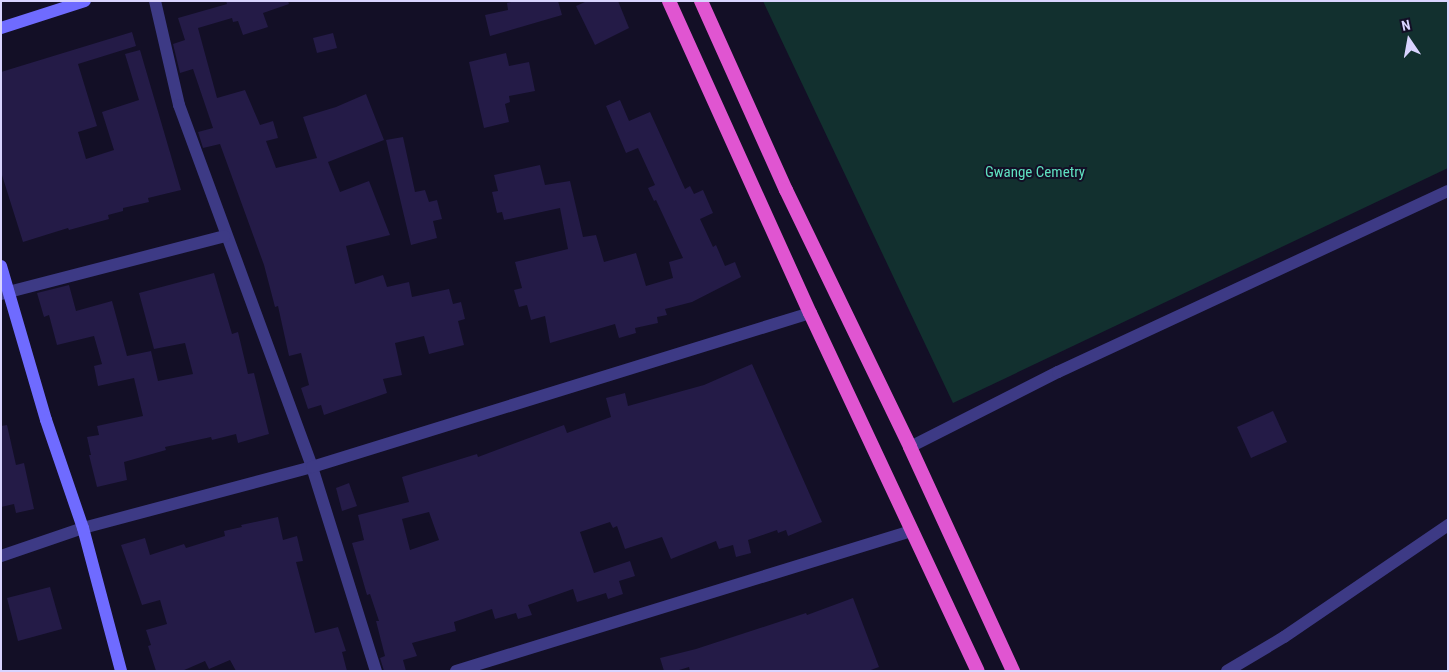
<!DOCTYPE html>
<style>
body{margin:0}
#map{position:relative;width:1449px;height:672px;overflow:hidden;background:#130f26;font-family:"Roboto Condensed",sans-serif}
div>[style]{position:absolute}
.green>*{inset:0;background:#12302f}
.building>*{inset:0;background:#241b47}
.minor>*{height:12px;margin:-6px;padding:0 6px;transform-origin:6px;border-radius:6px;background:#3d3a85}
.tertiary>*{height:12px;margin:-6px;padding:0 6px;transform-origin:6px;border-radius:6px;background:#3d3a85}
.secondary>*{height:12px;margin:-6px;padding:0 6px;transform-origin:6px;border-radius:6px;background:#6f6bff}
.trunk>*{height:14px;margin:-7px;padding:0 7px;transform-origin:7px;border-radius:7px;background:#e055d1}
span{translate:-50% -50%;white-space:nowrap;text-align:center;line-height:1.15;-webkit-text-stroke:4px #130f26;paint-order:stroke}
.park-label{font-size:15px;color:#5fe0c0}
.frame{position:absolute;inset:0;border:2px solid #d9d4ff;pointer-events:none}
.north{position:absolute;left:1384px;top:15px;width:50px;height:50px;-webkit-text-stroke:4px #130f26;paint-order:stroke;rotate:348deg;font-size:14px;font-weight:700;line-height:20px;text-align:center;color:#d9d4ff}
.north::after{content:'';display:block;margin:auto;width:18px;height:22px;background:#d9d4ff;clip-path:polygon(50% 0,100% 100%,50% 72%,0 100%)}
</style>
<div id="map">
<div class="green">
<div style="clip-path:polygon(763px 1px,1448px 1px,1448px 168px,953px 403px)"></div>
</div>
<div class="building">
<div style="clip-path:polygon(226px 1px,288px 1px,289px 4px,263px 13px,268px 27px,243px 35px,238px 21px,233px 22px,232px 18px,198px 28px,217px 98px,245px 90px,260px 125px,273px 121px,278px 138px,266px 141px,276px 168px,317px 158px,303px 117px,336px 107px,366px 94px,384px 140px,328px 162px,340px 192px,369px 181px,390px 235px,346px 246px,355px 284px,383px 275px,387px 287px,409px 282px,412px 297px,449px 289px,453px 304px,461px 302px,465px 319px,458px 321px,464px 345px,429px 354px,424px 336px,395px 343px,402px 375px,383px 379px,387px 393px,324px 415px,321px 405px,308px 409px,301px 388px,309px 385px,301px 353px,289px 356px,278px 306px,275px 307px,264px 265px,220px 144px,203px 148px,198px 132px,213px 128px,193px 69px,180px 73px,173px 44px,185px 40px,178px 18px,227px 4px)"></div>
<div style="clip-path:polygon(516px 1px,558px 1px,562px 15px,490px 36px,485px 15px,508px 10px,507px 3px)"></div>
<div style="clip-path:polygon(587px 1px,618px 1px,629px 28px,595px 45px,576px 6px)"></div>
<div style="clip-path:polygon(132px 32px,136px 46px,78px 64px,97px 126px,78px 132px,86px 159px,114px 150px,102px 112px,139px 100px,125px 54px,140px 50px,181px 190px,148px 198px,149px 202px,123px 208px,123px 211px,108px 215px,109px 219px,69px 230px,68px 228px,23px 242px,1px 172px,1px 72px)"></div>
<div style="clip-path:polygon(333px 33px,337px 48px,317px 53px,313px 38px)"></div>
<div style="clip-path:polygon(506px 53px,509px 66px,529px 62px,535px 91px,509px 96px,510px 102px,505px 104px,509px 122px,484px 128px,469px 62px)"></div>
<div style="clip-path:polygon(620px 100px,629px 121px,650px 112px,685px 189px,690px 186px,694px 194px,703px 190px,713px 213px,700px 219px,713px 247px,716px 245px,725px 266px,735px 262px,741px 277px,692px 302px,665px 309px,667px 315px,657px 317px,658px 323px,635px 328px,636px 333px,619px 338px,615px 324px,550px 343px,545px 316px,531px 320px,527px 305px,519px 307px,514px 290px,522px 288px,515px 262px,568px 249px,560px 208px,504px 220px,502px 212px,497px 213px,492px 192px,498px 191px,494px 175px,540px 165px,545px 185px,570px 181px,583px 237px,596px 235px,604px 262px,636px 253px,646px 286px,673px 278px,669px 262px,683px 258px,656px 200px,654px 201px,648px 188px,655px 185px,638px 148px,626px 153px,606px 106px)"></div>
<div style="clip-path:polygon(403px 137px,415px 192px,425px 190px,429px 202px,437px 200px,442px 219px,433px 221px,437px 238px,411px 245px,386px 140px)"></div>
<div style="clip-path:polygon(214px 273px,232px 334px,238px 332px,248px 374px,254px 373px,269px 434px,238px 443px,236px 434px,212px 440px,211px 437px,165px 447px,166px 450px,124px 462px,127px 480px,97px 487px,89px 455px,91px 455px,87px 437px,99px 435px,97px 426px,143px 416px,134px 378px,98px 386px,94px 366px,102px 364px,94px 336px,57px 345px,49px 315px,44px 317px,37px 293px,69px 285px,76px 311px,112px 301px,127px 356px,151px 351px,158px 381px,193px 374px,185px 343px,154px 349px,139px 293px)"></div>
<div style="clip-path:polygon(evenodd,752px 364px,822px 522px,788px 536px,786px 530px,778px 533px,777px 530px,748px 540px,751px 553px,736px 557px,733px 545px,719px 549px,716px 541px,671px 559px,662px 537px,625px 549px,617px 526px,613px 528px,610px 522px,580px 532px,594px 573px,630px 561px,635px 576px,619px 581px,623px 594px,608px 599px,606px 593px,577px 602px,573px 589px,528px 605px,532px 615px,518px 619px,516px 613px,495px 619px,492px 609px,454px 622px,456px 631px,412px 643px,417px 656px,403px 660px,406px 671px,384px 671px,380px 658px,385px 656px,376px 621px,379px 621px,370px 594px,367px 595px,352px 543px,364px 540px,358px 515px,409px 502px,402px 477px,477px 454px,478px 457px,564px 425px,567px 433px,611px 417px,606px 398px,625px 393px,628px 406px,704px 385px,752px 364px,429px 512px,439px 540px,410px 550px,402px 519px,429px 512px)"></div>
<div style="clip-path:polygon(1273px 411px,1287px 442px,1251px 458px,1237px 427px)"></div>
<div style="clip-path:polygon(7px 425px,16px 465px,24px 463px,34px 509px,16px 513px,14px 504px,1px 507px,1px 426px)"></div>
<div style="clip-path:polygon(349px 483px,357px 506px,342px 511px,336px 488px)"></div>
<div style="clip-path:polygon(278px 517px,283px 540px,297px 536px,303px 561px,296px 562px,315px 633px,338px 627px,346px 651px,342px 652px,347px 671px,236px 671px,230px 660px,209px 669px,205px 661px,182px 671px,156px 671px,148px 646px,151px 645px,146px 630px,167px 624px,160px 600px,142px 605px,121px 545px,145px 538px,150px 555px,184px 544px,186px 548px,225px 536px,224px 531px,242px 527px,241px 525px)"></div>
<div style="clip-path:polygon(50px 587px,62px 629px,18px 641px,7px 598px)"></div>
<div style="clip-path:polygon(853px 598px,879px 667px,868px 671px,690px 671px,689px 667px,676px 671px,664px 671px,660px 658px,696px 649px,806px 613px,807px 615px)"></div>
</div>
<div class="minor">
<div style="left:155px;top:1px;width:107px;rotate:77deg"></div>
<div style="left:179px;top:105px;width:386px;rotate:69.8deg"></div>
<div style="left:312px;top:467px;width:214px;rotate:72.6deg"></div>
<div style="left:1px;top:294px;width:231px;rotate:-14.5deg"></div>
<div style="left:1px;top:556px;width:87px;rotate:-18.9deg"></div>
<div style="left:83px;top:528px;width:237px;rotate:-14.9deg"></div>
<div style="left:312px;top:467px;width:521px;rotate:-17.18deg"></div>
<div style="left:456px;top:671px;width:478px;rotate:-17.1deg"></div>
<div style="left:1227px;top:671px;width:66px;rotate:-30.8deg"></div>
<div style="left:1284px;top:637px;width:199px;rotate:-34.3deg"></div>
</div>
<div class="tertiary">
<div style="left:910px;top:447px;width:166px;rotate:-26.9deg"></div>
<div style="left:1058px;top:372px;width:430px;rotate:-24.9deg"></div>
</div>
<div class="secondary">
<div style="left:1px;top:28px;width:88px;rotate:-17.8deg"></div>
<div style="left:1px;top:266px;width:160px;rotate:73.7deg"></div>
<div style="left:46px;top:420px;width:114px;rotate:71.1deg"></div>
<div style="left:83px;top:528px;width:148px;rotate:75.1deg"></div>
</div>
<div class="trunk">
<div style="left:669px;top:1px;width:342px;rotate:65.7deg"></div>
<div style="left:810px;top:313px;width:395px;rotate:64.9deg"></div>
<div style="left:701px;top:1px;width:207px;rotate:65.8deg"></div>
<div style="left:786px;top:190px;width:285px;rotate:64.2deg"></div>
<div style="left:910px;top:447px;width:247px;rotate:65.3deg"></div>
</div>
<div class="park-label">
<span style="left:1035px;top:173px">Gwange Cemetry</span>
</div>
<div class="frame"></div>
<div class="north">N</div>
</div>
